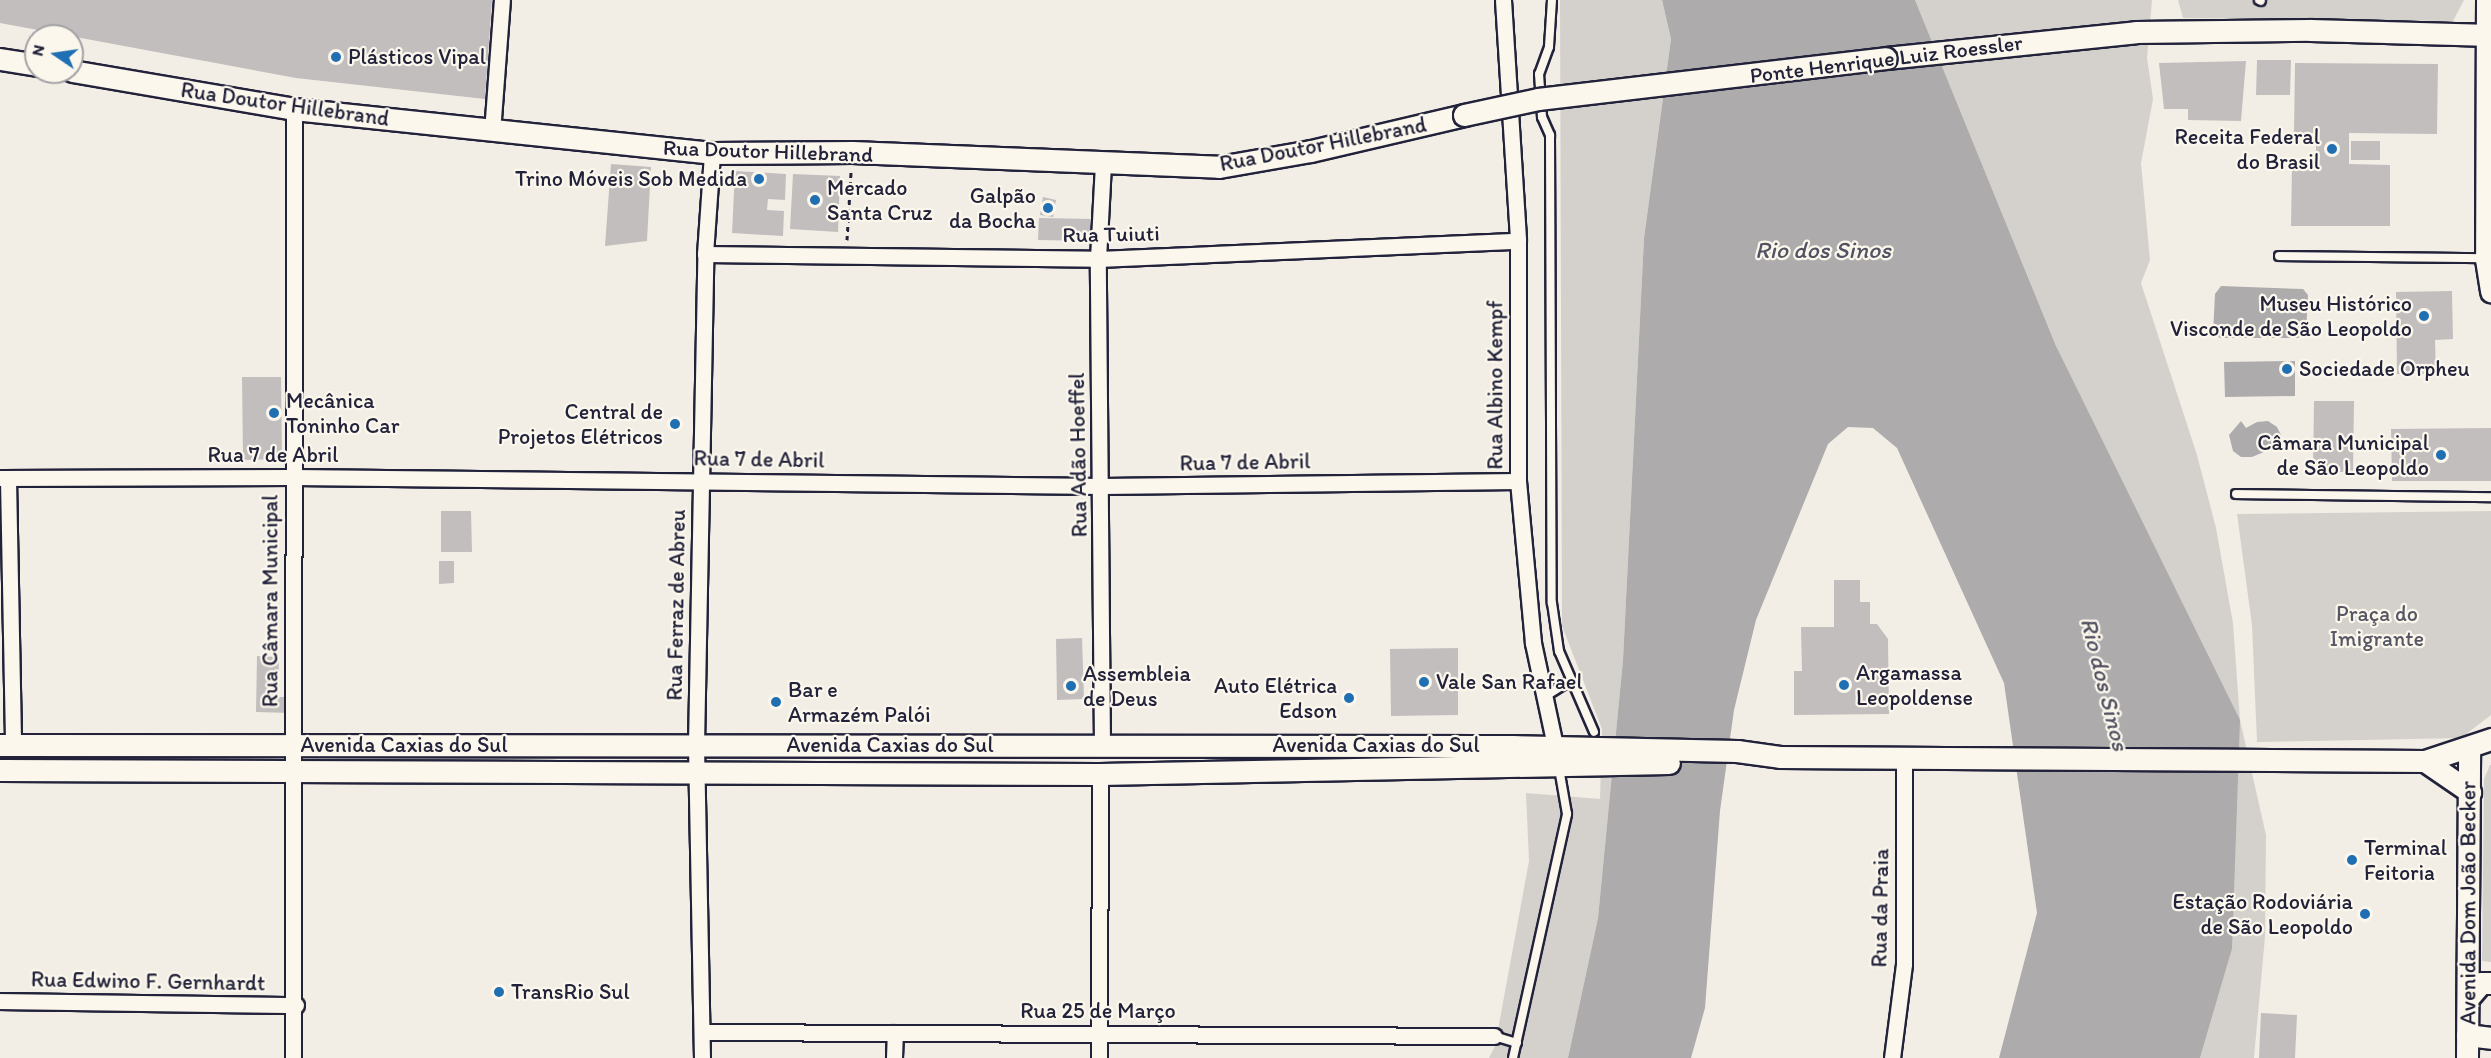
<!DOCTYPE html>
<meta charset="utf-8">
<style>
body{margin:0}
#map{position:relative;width:2491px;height:1058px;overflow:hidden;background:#f2eee5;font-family:Itim,sans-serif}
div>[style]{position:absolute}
.green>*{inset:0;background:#d4d1cc}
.water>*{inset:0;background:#aeabad}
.building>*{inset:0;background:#c2bebe}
.path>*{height:3px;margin-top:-1.5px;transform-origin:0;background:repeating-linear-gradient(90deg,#22223b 0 4.5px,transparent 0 9px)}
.roads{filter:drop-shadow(2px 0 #22223b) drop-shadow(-2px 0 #22223b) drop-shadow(0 2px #22223b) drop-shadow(0 -2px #22223b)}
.lane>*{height:8px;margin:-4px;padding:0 4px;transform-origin:4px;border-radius:4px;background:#fbf7ec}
.street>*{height:15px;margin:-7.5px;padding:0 7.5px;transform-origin:7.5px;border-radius:7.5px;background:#fbf7ec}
.secondary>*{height:21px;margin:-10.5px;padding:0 10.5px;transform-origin:10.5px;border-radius:10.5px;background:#fbf7ec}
.bridges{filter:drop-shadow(2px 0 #22223b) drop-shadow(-2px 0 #22223b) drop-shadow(0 2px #22223b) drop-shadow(0 -2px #22223b)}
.secondary-bridge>*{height:21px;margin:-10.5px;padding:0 10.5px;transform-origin:10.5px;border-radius:10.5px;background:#fbf7ec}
.dots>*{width:16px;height:16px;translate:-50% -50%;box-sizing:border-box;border:3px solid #fbf7ec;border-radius:50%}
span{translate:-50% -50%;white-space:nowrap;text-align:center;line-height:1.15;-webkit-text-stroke:4.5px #fbf7ec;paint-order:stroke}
.poi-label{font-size:22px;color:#22223b}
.left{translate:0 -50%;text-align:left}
.right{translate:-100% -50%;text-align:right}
.street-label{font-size:22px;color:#22223b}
.park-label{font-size:22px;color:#575766}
.water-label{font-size:24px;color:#535263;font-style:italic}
.north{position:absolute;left:24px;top:24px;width:60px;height:60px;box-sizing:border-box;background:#fbf7ec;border:2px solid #a4a2a5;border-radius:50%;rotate:283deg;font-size:16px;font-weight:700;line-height:24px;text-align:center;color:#22223b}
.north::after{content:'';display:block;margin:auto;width:21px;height:27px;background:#1f6fb2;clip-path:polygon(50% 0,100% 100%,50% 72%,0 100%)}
</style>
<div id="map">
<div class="green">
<div style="clip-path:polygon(1560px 0,1662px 0,1671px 39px,1644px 238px,1623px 660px,1598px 918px,1568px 1058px,1489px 1058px,1495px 1046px,1529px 861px,1526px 793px,1600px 799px,1602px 729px,1562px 626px)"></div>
<div style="clip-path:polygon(1915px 0,2152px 0,2147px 58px,2153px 99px,2141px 163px,2150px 260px,2141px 283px,2197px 455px,2216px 528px,2233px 623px,2240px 720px,2266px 835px,2265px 937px,2254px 1058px,2200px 1058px,2232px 949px,2056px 346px)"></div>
<div style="clip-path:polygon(2178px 0,2464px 0,2453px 21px,2183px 18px)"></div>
<div style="clip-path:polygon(2491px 511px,2491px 715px,2461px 738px,2257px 742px,2252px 625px,2237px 514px)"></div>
<div style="clip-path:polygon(2490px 765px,2491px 765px,2491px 962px,2482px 961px,2484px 779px)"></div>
</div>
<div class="water">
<div style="clip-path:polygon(1662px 0,1915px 0,2056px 346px,2240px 720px,2232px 949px,2200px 1058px,1999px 1058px,2037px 913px,2004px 683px,1897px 448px,1873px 428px,1848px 427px,1828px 444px,1756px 620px,1734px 710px,1720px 811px,1705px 1008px,1691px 1058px,1568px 1058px,1598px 918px,1623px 660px,1644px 238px,1671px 39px)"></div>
<div style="clip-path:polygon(2221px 286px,2303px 289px,2308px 295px,2306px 332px,2298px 338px,2220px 338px,2213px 333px,2215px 294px)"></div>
<div style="clip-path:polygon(2295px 361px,2295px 396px,2225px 397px,2224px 362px)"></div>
<div style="clip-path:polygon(2241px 421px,2246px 428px,2257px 422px,2268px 421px,2277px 427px,2282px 437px,2278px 446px,2252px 457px,2241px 457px,2233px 451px,2229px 435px)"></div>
</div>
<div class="building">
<div style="clip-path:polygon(0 0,492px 0,485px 99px,296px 78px,0 23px)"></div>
<div style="clip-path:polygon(2257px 60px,2291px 60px,2290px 95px,2256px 95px)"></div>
<div style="clip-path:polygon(2246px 61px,2241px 121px,2188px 120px,2188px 109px,2164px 109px,2159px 63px)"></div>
<div style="clip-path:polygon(2295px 63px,2438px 64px,2437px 134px,2349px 133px,2349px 164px,2390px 165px,2390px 226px,2291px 226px,2292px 166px,2316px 166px,2316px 133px,2294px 133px)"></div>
<div style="clip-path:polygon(2351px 141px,2380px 141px,2380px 160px,2351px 160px)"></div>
<div style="clip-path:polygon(611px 164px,651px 167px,647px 241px,605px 246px)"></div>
<div style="clip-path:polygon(735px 171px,786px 174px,785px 200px,768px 199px,767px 210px,784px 211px,783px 236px,732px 233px)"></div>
<div style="clip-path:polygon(793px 174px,840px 176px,838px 232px,790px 229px)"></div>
<div style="clip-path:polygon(1043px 197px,1056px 200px,1053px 217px,1040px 215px)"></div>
<div style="clip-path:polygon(1039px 218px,1093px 219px,1092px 241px,1038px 240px)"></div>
<div style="clip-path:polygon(2452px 291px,2453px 339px,2435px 340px,2436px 374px,2397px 374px,2396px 292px)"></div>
<div style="clip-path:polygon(242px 377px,281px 377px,282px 459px,243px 460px)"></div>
<div style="clip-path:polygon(2314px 401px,2354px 401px,2353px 472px,2313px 472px)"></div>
<div style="clip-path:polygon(2491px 428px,2491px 481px,2392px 481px,2391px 429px)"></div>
<div style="clip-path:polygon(441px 511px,471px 511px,472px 552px,441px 552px)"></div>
<div style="clip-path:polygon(439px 561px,454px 561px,454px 583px,439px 584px)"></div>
<div style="clip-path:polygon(1834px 580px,1860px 580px,1860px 602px,1870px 602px,1870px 624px,1877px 624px,1888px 639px,1889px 714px,1794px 715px,1794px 671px,1802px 671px,1801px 627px,1834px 627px)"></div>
<div style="clip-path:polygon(1082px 638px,1084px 699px,1057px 700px,1056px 639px)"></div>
<div style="clip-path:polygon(1458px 648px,1458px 715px,1391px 716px,1390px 649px)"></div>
<div style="clip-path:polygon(257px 656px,279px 657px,278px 697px,290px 697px,290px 713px,256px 712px)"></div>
<div style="clip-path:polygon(2261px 1013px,2297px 1015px,2295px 1058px,2259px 1058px)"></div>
</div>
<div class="path">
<div style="left:847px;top:240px;width:68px;rotate:-86.6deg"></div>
</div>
<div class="roads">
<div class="lane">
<div style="left:1552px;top:0;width:47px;rotate:93.7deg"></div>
<div style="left:1549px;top:47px;width:29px;rotate:110deg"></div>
<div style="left:1539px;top:74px;width:43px;rotate:86deg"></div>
<div style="left:1542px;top:117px;width:20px;rotate:66deg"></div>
<div style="left:1550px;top:135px;width:468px;rotate:89.8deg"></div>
<div style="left:1552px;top:603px;width:49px;rotate:81.7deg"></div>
<div style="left:1559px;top:651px;width:88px;rotate:66.6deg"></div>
<div style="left:2259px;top:0;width:2px;rotate:27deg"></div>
<div style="left:2279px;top:256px;width:205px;rotate:0.6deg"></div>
<div style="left:2236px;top:494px;width:255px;rotate:0.7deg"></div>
<div style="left:1544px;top:697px;width:32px;rotate:-32deg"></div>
<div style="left:1494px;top:1036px;width:24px;rotate:17deg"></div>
<div style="left:1513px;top:1058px;width:250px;rotate:-77.5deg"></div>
<div style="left:1567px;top:814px;width:47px;rotate:-99.9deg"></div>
</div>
<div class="street">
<div style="left:1503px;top:0;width:241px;rotate:86.4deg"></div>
<div style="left:1518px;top:241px;width:240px;rotate:90deg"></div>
<div style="left:1518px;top:481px;width:163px;rotate:84.7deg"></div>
<div style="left:1533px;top:643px;width:115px;rotate:77.9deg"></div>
<div style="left:492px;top:132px;width:132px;rotate:-85.7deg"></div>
<div style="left:705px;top:254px;width:393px;rotate:0.7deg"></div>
<div style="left:1098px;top:259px;width:420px;rotate:-2.5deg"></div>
<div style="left:0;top:478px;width:293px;rotate:-0.2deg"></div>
<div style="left:293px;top:477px;width:809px;rotate:0.64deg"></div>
<div style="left:1102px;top:486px;width:416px;rotate:-0.7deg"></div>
<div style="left:8px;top:479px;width:266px;rotate:88.9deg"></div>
<div style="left:1102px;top:745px;width:486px;rotate:-90.5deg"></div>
<div style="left:1098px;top:259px;width:94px;rotate:-87deg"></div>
<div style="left:0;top:1001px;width:296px;rotate:0.8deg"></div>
<div style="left:703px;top:1032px;width:791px;rotate:0.29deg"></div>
<div style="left:293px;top:1058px;width:949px;rotate:-89.94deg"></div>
<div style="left:702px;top:1058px;width:313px;rotate:-91.1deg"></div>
<div style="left:696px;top:745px;width:491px;rotate:-88.9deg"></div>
<div style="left:705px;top:254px;width:101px;rotate:-86deg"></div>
<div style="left:894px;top:1058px;width:25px;rotate:-88deg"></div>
<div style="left:1099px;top:1058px;width:284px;rotate:-89.8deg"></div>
<div style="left:1892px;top:1058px;width:95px;rotate:-82.7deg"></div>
<div style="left:1904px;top:964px;width:205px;rotate:-90deg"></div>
</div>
<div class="secondary">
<div style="left:2487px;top:0;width:259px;rotate:90.2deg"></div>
<div style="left:2486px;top:259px;width:33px;rotate:81deg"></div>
<div style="left:1886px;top:58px;width:251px;rotate:-5.9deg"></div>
<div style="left:2136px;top:32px;width:174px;rotate:-0.7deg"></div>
<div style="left:2310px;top:30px;width:181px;rotate:1.6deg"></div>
<div style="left:0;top:59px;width:36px;rotate:9deg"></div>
<div style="left:72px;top:71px;width:225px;rotate:9.7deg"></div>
<div style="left:294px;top:109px;width:420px;rotate:6deg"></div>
<div style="left:712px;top:153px;width:140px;rotate:-0.4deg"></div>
<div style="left:852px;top:152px;width:367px;rotate:2.3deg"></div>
<div style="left:1219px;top:167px;width:93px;rotate:-9.9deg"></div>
<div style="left:1311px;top:151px;width:157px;rotate:-13.2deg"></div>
<div style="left:0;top:745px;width:1512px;rotate:0.04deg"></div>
<div style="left:1512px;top:746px;width:225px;rotate:1.3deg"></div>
<div style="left:1737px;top:751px;width:43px;rotate:7.9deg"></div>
<div style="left:1780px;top:757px;width:645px;rotate:0.36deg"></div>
<div style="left:2425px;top:761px;width:70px;rotate:-18.4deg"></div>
<div style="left:2425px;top:761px;width:55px;rotate:34.6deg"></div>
<div style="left:0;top:770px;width:1100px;rotate:0.21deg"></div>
<div style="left:1100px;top:774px;width:569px;rotate:-1.11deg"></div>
<div style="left:2468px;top:998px;width:20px;rotate:-49deg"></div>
<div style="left:2481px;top:983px;width:10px"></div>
<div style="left:2467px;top:1035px;width:24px;rotate:7deg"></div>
<div style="left:2467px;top:1058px;width:310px;rotate:-89.6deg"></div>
</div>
</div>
<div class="bridges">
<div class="secondary-bridge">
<div style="left:1464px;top:115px;width:76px;rotate:-12.2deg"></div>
<div style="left:1538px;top:99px;width:350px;rotate:-6.7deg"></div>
</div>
</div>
<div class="dots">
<div style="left:336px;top:57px;background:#1f6fb2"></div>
<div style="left:2332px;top:149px;background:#1f6fb2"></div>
<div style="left:759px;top:179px;background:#1f6fb2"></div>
<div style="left:815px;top:200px;background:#1f6fb2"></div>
<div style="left:1048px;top:208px;background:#1f6fb2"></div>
<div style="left:2424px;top:316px;background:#1f6fb2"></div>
<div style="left:2287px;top:369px;background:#1f6fb2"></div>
<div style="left:274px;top:413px;background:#1f6fb2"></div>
<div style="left:675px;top:424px;background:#1f6fb2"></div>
<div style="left:2441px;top:455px;background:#1f6fb2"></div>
<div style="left:1424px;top:682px;background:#1f6fb2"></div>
<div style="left:1844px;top:685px;background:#1f6fb2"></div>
<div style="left:1071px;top:686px;background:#1f6fb2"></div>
<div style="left:1349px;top:698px;background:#1f6fb2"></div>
<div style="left:776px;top:702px;background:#1f6fb2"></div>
<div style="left:2352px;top:860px;background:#1f6fb2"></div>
<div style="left:2365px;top:914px;background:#1f6fb2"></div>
<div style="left:499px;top:992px;background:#1f6fb2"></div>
</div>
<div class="poi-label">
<span class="left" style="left:348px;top:57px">Plásticos Vipal</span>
<span class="right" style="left:2320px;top:149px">Receita Federal<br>do Brasil</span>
<span class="right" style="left:747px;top:179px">Trino Móveis Sob Medida</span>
<span class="left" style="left:827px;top:200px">Mercado<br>Santa Cruz</span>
<span class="right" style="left:1036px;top:208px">Galpão<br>da Bocha</span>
<span class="right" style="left:2412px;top:316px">Museu Histórico<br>Visconde de São Leopoldo</span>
<span class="left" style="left:2299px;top:369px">Sociedade Orpheu</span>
<span class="left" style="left:286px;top:413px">Mecânica<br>Toninho Car</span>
<span class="right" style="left:663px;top:424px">Central de<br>Projetos Elétricos</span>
<span class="right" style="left:2429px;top:455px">Câmara Municipal<br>de São Leopoldo</span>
<span class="left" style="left:1856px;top:685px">Argamassa<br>Leopoldense</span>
<span class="left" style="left:1083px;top:686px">Assembleia<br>de Deus</span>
<span class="left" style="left:1436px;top:682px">Vale San Rafael</span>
<span class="right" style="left:1337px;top:698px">Auto Elétrica<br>Edson</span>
<span class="left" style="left:788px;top:702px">Bar e<br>Armazém Palói</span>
<span class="left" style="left:2364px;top:860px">Terminal<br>Feitoria</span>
<span class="right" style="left:2353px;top:914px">Estação Rodoviária<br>de São Leopoldo</span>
<span class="left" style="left:511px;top:992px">TransRio Sul</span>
</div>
<div class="street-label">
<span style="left:1886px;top:59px;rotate:-7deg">Ponte Henrique Luiz Roessler</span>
<span style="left:285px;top:104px;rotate:8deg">Rua Doutor Hillebrand</span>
<span style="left:1323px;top:144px;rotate:-11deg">Rua Doutor Hillebrand</span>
<span style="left:768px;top:151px;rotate:2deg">Rua Doutor Hillebrand</span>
<span style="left:1111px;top:234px;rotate:-1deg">Rua Tuiuti</span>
<span style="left:1495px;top:385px;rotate:-90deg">Rua Albino Kempf</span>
<span style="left:273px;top:455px">Rua 7 de Abril</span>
<span style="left:1078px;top:455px;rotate:-91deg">Rua Adão Hoeffel</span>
<span style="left:759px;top:459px;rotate:1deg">Rua 7 de Abril</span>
<span style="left:1245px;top:462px;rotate:-1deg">Rua 7 de Abril</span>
<span style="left:270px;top:601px;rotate:-90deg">Rua Câmara Municipal</span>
<span style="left:676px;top:605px;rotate:-89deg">Rua Ferraz de Abreu</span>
<span style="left:404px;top:745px">Avenida Caxias do Sul</span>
<span style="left:890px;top:745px">Avenida Caxias do Sul</span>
<span style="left:1376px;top:745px">Avenida Caxias do Sul</span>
<span style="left:2468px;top:903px;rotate:-90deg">Avenida Dom João Becker</span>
<span style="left:1880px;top:908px;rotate:-89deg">Rua da Praia</span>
<span style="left:148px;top:981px;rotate:1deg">Rua Edwino F. Gernhardt</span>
<span style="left:1098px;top:1011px">Rua 25 de Março</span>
</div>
<div class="park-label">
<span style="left:2377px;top:626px">Praça do<br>Imigrante</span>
</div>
<div class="water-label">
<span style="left:1823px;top:250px">Rio dos Sinos</span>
<span style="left:2105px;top:684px;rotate:76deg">Rio dos Sinos</span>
</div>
<div class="north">N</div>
</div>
